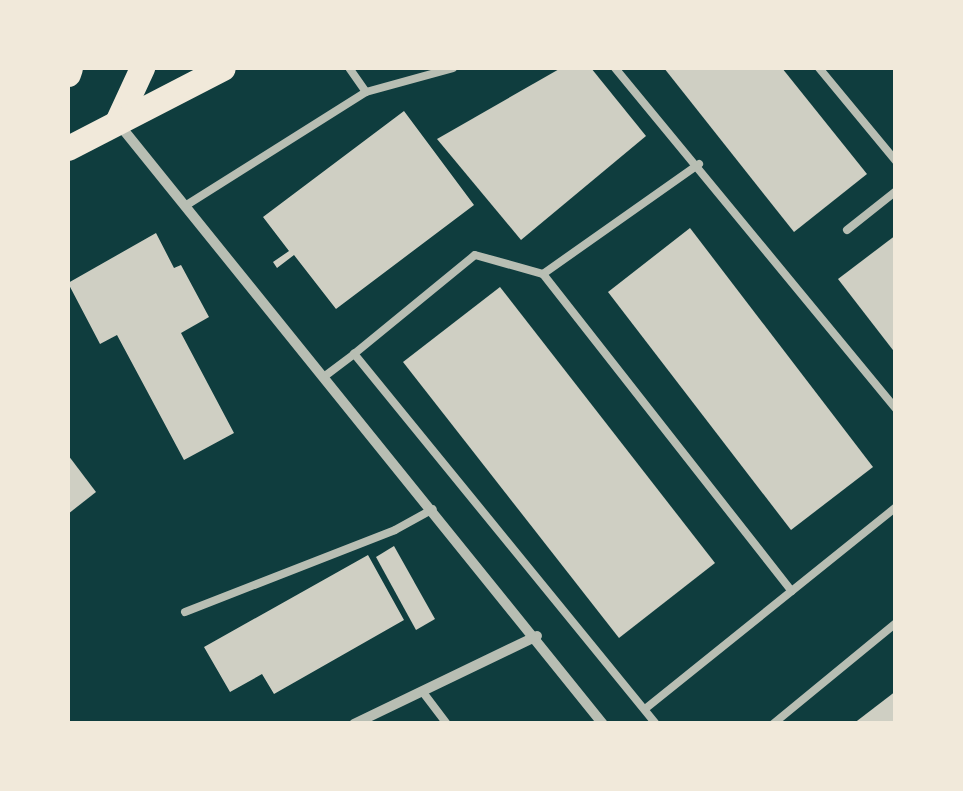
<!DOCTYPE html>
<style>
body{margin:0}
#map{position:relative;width:963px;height:791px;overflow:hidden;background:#0f3d3e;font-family:"Titillium Web",sans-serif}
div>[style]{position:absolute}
.building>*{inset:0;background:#cfcfc3}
.service>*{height:8px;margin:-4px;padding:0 4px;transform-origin:4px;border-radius:4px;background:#b8beb3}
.minor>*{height:10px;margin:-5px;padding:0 5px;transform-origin:5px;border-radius:5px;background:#b8beb3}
.primary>*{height:25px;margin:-12.5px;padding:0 12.5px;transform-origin:12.5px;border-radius:12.5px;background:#f1e9da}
span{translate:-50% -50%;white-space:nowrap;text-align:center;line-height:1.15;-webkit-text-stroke:8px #f1e9da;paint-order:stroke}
.frame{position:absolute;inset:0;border:70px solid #f1e9da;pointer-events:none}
</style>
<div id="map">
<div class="building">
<div style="clip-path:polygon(561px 68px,591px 68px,646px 136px,521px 240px,437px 139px)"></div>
<div style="clip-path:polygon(664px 68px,782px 68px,867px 174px,794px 232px)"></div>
<div style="clip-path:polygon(404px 111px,474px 205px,336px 309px,294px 255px,277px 268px,273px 262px,289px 251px,263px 217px)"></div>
<div style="clip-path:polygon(690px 228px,873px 467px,791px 530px,608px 292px)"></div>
<div style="clip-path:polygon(156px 233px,174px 268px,181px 265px,209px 317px,181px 333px,234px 433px,184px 460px,117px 335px,100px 344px,68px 283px)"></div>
<div style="clip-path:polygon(896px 235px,896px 354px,838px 279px)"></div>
<div style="clip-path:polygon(500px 287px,715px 563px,619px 638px,403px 362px)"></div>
<div style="clip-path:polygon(68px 455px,96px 492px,68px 514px)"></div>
<div style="clip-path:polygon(394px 546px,435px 619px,416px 630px,376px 557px)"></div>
<div style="clip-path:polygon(368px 555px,404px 620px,274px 694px,262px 674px,230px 692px,204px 647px)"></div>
<div style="clip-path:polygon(896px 691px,896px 724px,853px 724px)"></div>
</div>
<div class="service">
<div style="left:615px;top:68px;width:442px;rotate:50.5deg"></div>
<div style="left:819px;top:68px;width:121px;rotate:50.4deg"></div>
<div style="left:366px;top:92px;width:90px;rotate:-15.4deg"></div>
<div style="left:185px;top:206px;width:214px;rotate:-32.2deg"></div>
<div style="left:366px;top:92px;width:29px;rotate:-125deg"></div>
<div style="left:847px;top:230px;width:63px;rotate:-38.5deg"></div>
<div style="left:543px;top:274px;width:403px;rotate:51.9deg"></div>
<div style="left:325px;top:376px;width:36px;rotate:-37deg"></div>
<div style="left:185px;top:612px;width:225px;rotate:-21.3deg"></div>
<div style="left:395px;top:530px;width:43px;rotate:-28.9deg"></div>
<div style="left:422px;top:691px;width:41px;rotate:52.9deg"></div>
<div style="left:645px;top:709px;width:322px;rotate:-38.8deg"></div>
<div style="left:656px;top:724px;width:478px;rotate:-129.2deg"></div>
<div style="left:354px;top:354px;width:156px;rotate:-39.3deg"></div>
<div style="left:475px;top:255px;width:71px;rotate:15.6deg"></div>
<div style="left:543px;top:274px;width:191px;rotate:-35.2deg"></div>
<div style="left:773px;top:724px;width:159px;rotate:-39.4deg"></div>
</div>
<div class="minor">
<div style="left:118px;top:123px;width:772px;rotate:51.1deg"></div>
<div style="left:354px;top:724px;width:203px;rotate:-25.7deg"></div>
</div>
<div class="primary">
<div style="left:68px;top:74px;width:6px;rotate:-72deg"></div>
<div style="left:117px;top:122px;width:60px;rotate:-65.2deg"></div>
<div style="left:68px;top:148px;width:174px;rotate:-27.3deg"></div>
</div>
<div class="frame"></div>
</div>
